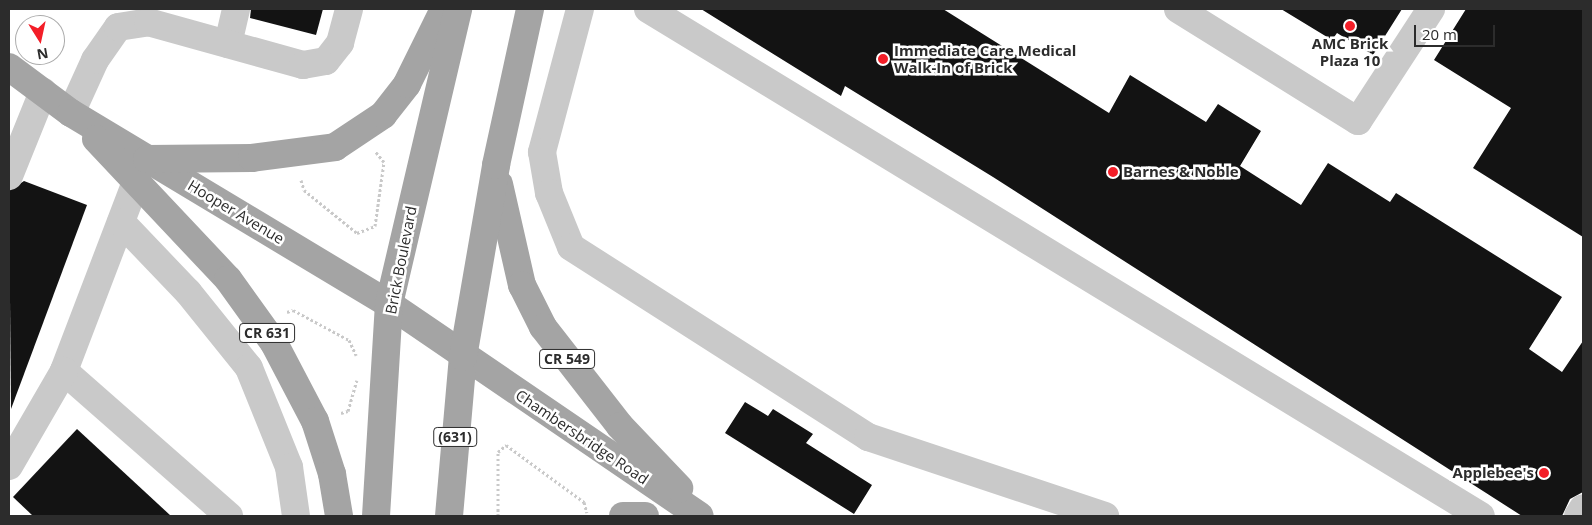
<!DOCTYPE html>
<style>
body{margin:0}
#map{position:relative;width:1592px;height:525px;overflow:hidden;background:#fff;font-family:"Open Sans",sans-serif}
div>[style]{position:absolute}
.building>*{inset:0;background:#131313}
.path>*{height:3px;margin-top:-1.5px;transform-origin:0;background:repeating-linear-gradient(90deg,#c9c9c9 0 2.5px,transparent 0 5px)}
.minor>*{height:28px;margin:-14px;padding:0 14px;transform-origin:14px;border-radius:14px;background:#c9c9c9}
.major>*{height:28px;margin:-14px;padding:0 14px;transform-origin:14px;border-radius:14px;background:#a4a4a4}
.dots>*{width:14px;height:14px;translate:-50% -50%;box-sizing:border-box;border:2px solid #fff;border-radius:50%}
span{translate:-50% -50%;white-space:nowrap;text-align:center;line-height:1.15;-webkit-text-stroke:5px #fff;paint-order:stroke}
.shield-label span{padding:1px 4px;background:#fff;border:1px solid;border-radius:4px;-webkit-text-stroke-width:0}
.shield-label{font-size:14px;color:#2c2c2c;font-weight:700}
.poi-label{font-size:15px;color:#2c2c2c;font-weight:700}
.left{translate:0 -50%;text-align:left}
.right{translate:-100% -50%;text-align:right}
.street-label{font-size:15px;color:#2c2c2c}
.frame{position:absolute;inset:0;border:10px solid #2c2c2c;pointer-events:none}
.north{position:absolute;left:15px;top:15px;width:50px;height:50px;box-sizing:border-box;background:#fff;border:1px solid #ababab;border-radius:50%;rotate:170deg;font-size:14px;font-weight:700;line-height:20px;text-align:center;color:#2c2c2c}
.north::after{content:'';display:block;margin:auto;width:18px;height:22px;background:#f31e28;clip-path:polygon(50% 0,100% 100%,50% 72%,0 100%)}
.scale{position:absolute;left:1414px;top:25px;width:81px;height:22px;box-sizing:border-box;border:2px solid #2c2c2c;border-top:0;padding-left:6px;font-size:15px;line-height:18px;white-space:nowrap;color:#2c2c2c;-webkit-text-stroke:4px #fff;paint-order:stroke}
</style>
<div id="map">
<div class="building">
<div style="clip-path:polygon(251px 9px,323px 9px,316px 35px,250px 18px)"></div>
<div style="clip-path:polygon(701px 9px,943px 9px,1109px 113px,1130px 75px,1206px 122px,1218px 104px,1261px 131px,1240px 166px,1301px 205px,1328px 163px,1390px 202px,1396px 193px,1562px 297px,1529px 349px,1562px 372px,1583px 341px,1583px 492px,1570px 499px,1562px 516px,1522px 516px,993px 177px,845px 86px,841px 96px)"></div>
<div style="clip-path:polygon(1281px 9px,1402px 9px,1373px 55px,1337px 33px,1332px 40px)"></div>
<div style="clip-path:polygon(1466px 9px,1583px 9px,1583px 237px,1473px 168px,1511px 108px,1434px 60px)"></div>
<div style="clip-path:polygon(24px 181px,87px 205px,11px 409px,9px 191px)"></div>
<div style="clip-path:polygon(745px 402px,768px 416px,773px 409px,813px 434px,806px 443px,872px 485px,854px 514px,725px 433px)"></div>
<div style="clip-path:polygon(77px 429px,171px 516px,33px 516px,13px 497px)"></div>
</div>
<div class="path">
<div style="left:301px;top:180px;width:10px;rotate:73deg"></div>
<div style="left:304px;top:190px;width:68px;rotate:39.1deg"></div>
<div style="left:357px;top:233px;width:19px;rotate:-21deg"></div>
<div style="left:375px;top:226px;width:65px;rotate:-82deg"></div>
<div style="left:384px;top:162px;width:13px;rotate:-129deg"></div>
<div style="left:287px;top:312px;width:6px;rotate:-18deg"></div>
<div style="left:293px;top:310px;width:64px;rotate:28.2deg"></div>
<div style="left:349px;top:340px;width:17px;rotate:65deg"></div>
<div style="left:341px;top:413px;width:7px;rotate:-16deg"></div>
<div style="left:348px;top:411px;width:32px;rotate:-74deg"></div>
<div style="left:498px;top:516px;width:64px;rotate:-90deg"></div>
<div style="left:498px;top:452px;width:11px;rotate:-41deg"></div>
<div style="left:506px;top:445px;width:97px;rotate:36.2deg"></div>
<div style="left:584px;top:502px;width:11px;rotate:75deg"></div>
</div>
<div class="minor">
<div style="left:580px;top:9px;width:148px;rotate:104.9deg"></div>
<div style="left:542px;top:152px;width:42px;rotate:80.3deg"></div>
<div style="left:549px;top:193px;width:58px;rotate:67.8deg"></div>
<div style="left:571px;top:247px;width:353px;rotate:32.6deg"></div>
<div style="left:868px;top:437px;width:250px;rotate:18.4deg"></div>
<div style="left:648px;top:9px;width:975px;rotate:31.33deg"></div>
<div style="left:1178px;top:9px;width:212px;rotate:31.9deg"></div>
<div style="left:1358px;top:121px;width:134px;rotate:-56.9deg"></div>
<div style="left:228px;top:44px;width:36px;rotate:-77deg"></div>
<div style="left:71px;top:113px;width:58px;rotate:-65.6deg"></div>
<div style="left:95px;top:60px;width:40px;rotate:-55.1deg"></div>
<div style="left:118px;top:27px;width:30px;rotate:-9deg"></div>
<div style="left:148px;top:22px;width:161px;rotate:15.5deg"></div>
<div style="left:303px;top:65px;width:23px;rotate:-10deg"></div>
<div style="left:326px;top:61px;width:23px;rotate:-52deg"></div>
<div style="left:340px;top:43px;width:35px;rotate:-75deg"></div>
<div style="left:9px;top:176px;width:91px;rotate:-68deg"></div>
<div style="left:136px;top:182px;width:202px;rotate:110.9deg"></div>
<div style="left:64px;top:371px;width:220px;rotate:41.3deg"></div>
<div style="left:121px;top:222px;width:97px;rotate:46.3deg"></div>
<div style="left:188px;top:292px;width:97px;rotate:51.2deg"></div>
<div style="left:249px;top:368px;width:107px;rotate:68deg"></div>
<div style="left:289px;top:467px;width:49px;rotate:81.9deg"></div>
<div style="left:9px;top:466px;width:110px;rotate:-59.9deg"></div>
<div style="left:1578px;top:516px;width:9px;rotate:-58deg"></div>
</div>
<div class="major">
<div style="left:9px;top:67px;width:77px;rotate:36.6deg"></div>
<div style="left:71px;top:113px;width:371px;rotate:31deg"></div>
<div style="left:389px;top:304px;width:376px;rotate:34.3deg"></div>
<div style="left:96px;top:139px;width:192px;rotate:46.7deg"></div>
<div style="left:228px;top:279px;width:79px;rotate:54.3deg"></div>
<div style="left:274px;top:343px;width:88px;rotate:62.3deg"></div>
<div style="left:315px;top:421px;width:56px;rotate:72.2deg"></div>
<div style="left:332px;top:474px;width:43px;rotate:80.5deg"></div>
<div style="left:147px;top:159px;width:105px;rotate:-0.5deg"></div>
<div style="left:252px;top:158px;width:84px;rotate:-7.5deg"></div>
<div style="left:335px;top:147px;width:58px;rotate:-33.7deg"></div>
<div style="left:383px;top:115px;width:39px;rotate:-52deg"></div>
<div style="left:407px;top:84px;width:84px;rotate:-63.7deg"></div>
<div style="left:499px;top:184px;width:104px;rotate:77.2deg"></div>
<div style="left:522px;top:285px;width:47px;rotate:63.4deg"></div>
<div style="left:543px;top:327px;width:125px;rotate:52.1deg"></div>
<div style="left:620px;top:426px;width:86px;rotate:46.4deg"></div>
<div style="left:376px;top:516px;width:212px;rotate:-86.5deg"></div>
<div style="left:389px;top:304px;width:303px;rotate:-76.8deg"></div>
<div style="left:449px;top:516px;width:160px;rotate:-85deg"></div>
<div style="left:463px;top:357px;width:195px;rotate:-80.2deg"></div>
<div style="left:496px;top:165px;width:160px;rotate:-77.7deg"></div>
<div style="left:623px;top:516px;width:22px"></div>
</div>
<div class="dots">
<div style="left:1350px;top:26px;background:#f31e28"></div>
<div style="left:883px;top:59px;background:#f31e28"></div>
<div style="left:1113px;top:172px;background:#f31e28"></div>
<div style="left:1544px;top:473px;background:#f31e28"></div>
</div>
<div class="shield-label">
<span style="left:267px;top:333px">CR 631</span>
<span style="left:567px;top:359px">CR 549</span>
<span style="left:455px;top:437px">(631)</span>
</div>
<div class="poi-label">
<span style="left:1350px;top:52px">AMC Brick<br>Plaza 10</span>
<span class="left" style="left:894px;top:59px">Immediate Care Medical<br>Walk-In of Brick</span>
<span class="left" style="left:1123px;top:172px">Barnes &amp; Noble</span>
<span class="right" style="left:1534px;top:473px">Applebee's</span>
</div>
<div class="street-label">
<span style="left:236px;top:212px;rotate:31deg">Hooper Avenue</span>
<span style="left:401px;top:260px;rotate:-79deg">Brick Boulevard</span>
<span style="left:582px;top:437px;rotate:34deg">Chambersbridge Road</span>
</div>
<div class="frame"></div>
<div class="north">N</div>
<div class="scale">20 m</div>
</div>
